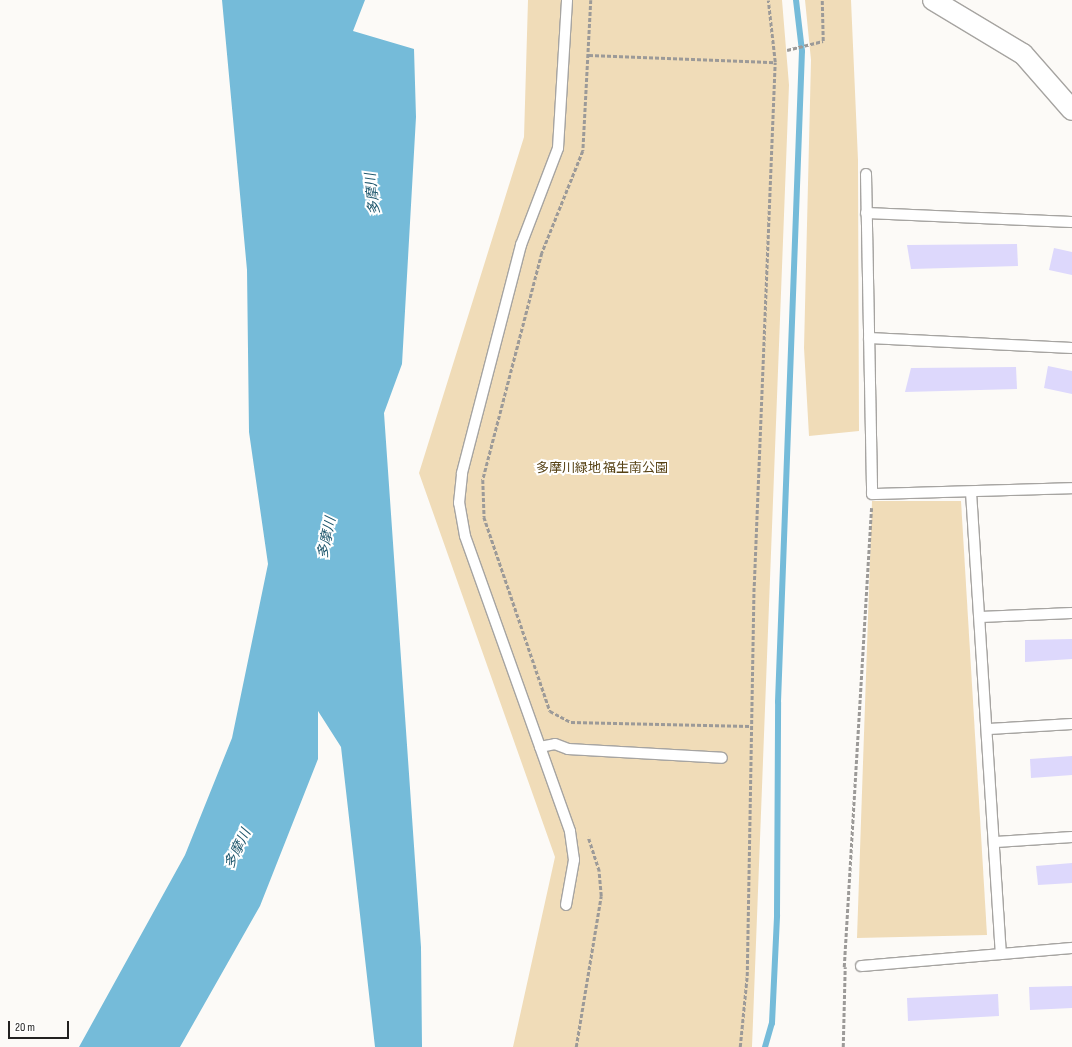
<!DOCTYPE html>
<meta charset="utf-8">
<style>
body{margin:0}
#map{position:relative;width:1072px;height:1047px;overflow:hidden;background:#fcfaf7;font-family:"Sofia Sans Condensed","Noto Sans JP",sans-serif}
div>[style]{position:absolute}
.green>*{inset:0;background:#f0dcb8}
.water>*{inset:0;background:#75bbd9}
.stream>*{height:6px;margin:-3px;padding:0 3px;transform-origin:3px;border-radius:3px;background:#75bbd9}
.building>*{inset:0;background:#ddd8fc}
.path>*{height:2.5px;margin-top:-1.25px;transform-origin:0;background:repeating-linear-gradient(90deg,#9c9a98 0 4px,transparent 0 6px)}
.roads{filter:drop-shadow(1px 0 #a6a4a1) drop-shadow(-1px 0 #a6a4a1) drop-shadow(0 1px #a6a4a1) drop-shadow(0 -1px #a6a4a1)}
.lane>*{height:10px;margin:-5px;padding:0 5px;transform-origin:5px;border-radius:5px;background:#fff}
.street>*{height:20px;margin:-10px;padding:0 10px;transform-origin:10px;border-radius:10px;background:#fff}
span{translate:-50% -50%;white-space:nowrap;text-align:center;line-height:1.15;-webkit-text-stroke:4px #fff;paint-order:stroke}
.park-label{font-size:13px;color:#574215}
.water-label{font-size:14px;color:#1e566c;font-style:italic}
.scale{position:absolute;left:8px;top:1021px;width:61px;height:18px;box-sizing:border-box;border:2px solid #222120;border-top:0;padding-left:5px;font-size:12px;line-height:14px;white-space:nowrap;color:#222120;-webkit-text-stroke:3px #fff;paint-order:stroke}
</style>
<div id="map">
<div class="green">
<div style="clip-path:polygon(528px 0,782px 0,789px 85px,752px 1047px,513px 1047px,555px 857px,419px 473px,524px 137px)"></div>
<div style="clip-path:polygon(805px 0,851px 0,858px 160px,859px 431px,809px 436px,804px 348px,811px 60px)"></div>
<div style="clip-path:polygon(872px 501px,961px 501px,987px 935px,857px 938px)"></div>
</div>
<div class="water">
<div style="clip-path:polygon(222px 0,365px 0,353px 31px,414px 49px,416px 117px,402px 364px,384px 413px,421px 947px,422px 1047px,375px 1047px,341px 747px,318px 711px,318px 759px,260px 906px,180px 1047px,79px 1047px,185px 855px,232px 738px,268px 564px,249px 432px,247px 270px)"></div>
</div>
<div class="stream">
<div style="left:765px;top:1047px;width:25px;rotate:-74deg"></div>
<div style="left:772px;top:1023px;width:108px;rotate:-87.3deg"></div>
<div style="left:777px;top:915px;width:213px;rotate:-89.7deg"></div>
<div style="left:778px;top:702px;width:651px;rotate:-87.89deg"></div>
<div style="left:802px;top:51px;width:51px;rotate:-96.7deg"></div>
</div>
<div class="building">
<div style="clip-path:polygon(1017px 244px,1018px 266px,911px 269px,907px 245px)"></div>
<div style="clip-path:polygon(1054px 248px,1072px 252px,1072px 275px,1049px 270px)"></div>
<div style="clip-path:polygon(1048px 366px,1072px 371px,1072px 394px,1044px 388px)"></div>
<div style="clip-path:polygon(1016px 367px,1017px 389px,905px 392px,911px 368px)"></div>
<div style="clip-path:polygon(1072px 639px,1072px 659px,1025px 662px,1025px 640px)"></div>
<div style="clip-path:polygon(1072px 756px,1072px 775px,1031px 778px,1030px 759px)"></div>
<div style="clip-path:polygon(1072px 863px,1072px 883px,1038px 885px,1036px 866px)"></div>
<div style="clip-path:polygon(1072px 986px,1072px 1008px,1030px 1010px,1029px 987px)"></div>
<div style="clip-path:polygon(998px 994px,999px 1016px,908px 1021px,907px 998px)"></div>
</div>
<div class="path">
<div style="left:591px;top:0;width:151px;rotate:93deg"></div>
<div style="left:583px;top:151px;width:110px;rotate:111.9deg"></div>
<div style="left:542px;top:253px;width:235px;rotate:104.6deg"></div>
<div style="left:483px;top:480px;width:37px;rotate:88deg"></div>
<div style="left:484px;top:517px;width:205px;rotate:71.2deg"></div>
<div style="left:550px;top:711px;width:24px;rotate:28deg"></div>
<div style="left:571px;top:722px;width:179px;rotate:1.3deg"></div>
<div style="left:787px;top:50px;width:37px;rotate:-14deg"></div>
<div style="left:823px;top:41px;width:41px;rotate:-91.4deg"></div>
<div style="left:589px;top:55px;width:186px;rotate:2.2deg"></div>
<div style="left:775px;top:62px;width:62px;rotate:-96.4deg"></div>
<div style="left:844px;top:967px;width:460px;rotate:-86.6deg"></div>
<div style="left:576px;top:1047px;width:153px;rotate:-80.6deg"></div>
<div style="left:601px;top:896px;width:25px;rotate:-95deg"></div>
<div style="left:599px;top:871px;width:36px;rotate:-108deg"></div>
<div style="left:740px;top:1047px;width:71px;rotate:-84.4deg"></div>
<div style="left:747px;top:976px;width:390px;rotate:-89deg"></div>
<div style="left:754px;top:586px;width:524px;rotate:-87.71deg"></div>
<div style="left:843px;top:1047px;width:80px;rotate:-88.6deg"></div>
</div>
<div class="roads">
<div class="lane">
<div style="left:866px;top:174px;width:320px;rotate:88.9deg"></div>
<div style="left:872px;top:494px;width:200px;rotate:-1.7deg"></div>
<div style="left:866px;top:213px;width:206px;rotate:2.5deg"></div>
<div style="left:869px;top:338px;width:203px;rotate:2.8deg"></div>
<div style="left:971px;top:492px;width:463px;rotate:86.3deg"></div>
<div style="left:980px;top:617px;width:92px;rotate:-2.5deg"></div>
<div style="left:989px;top:729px;width:83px;rotate:-3.4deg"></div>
<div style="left:540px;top:747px;width:15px;rotate:-11deg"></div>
<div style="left:555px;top:744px;width:14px;rotate:21deg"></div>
<div style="left:568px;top:749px;width:154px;rotate:3.3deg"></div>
<div style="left:996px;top:842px;width:76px;rotate:-3.8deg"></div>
<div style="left:566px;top:905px;width:46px;rotate:-79.9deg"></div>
<div style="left:574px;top:860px;width:29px;rotate:-98deg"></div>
<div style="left:570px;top:831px;width:313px;rotate:-109.6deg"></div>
<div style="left:465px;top:536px;width:34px;rotate:-100deg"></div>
<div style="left:459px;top:503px;width:30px;rotate:-84deg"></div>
<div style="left:462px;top:473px;width:236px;rotate:-75.5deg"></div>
<div style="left:521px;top:245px;width:104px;rotate:-69.1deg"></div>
<div style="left:558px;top:148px;width:148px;rotate:-86.5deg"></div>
<div style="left:861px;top:966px;width:212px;rotate:-4.9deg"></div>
</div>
<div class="street">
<div style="left:933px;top:0;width:105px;rotate:31deg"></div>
<div style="left:1023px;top:54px;width:74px;rotate:48.8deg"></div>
</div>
</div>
<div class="park-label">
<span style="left:602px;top:468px">多摩川緑地 福生南公園</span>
</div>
<div class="water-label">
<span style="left:373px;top:194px;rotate:-96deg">多摩川</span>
<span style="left:327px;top:538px;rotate:-78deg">多摩川</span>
<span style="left:238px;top:849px;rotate:-64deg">多摩川</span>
</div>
<div class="scale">20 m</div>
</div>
